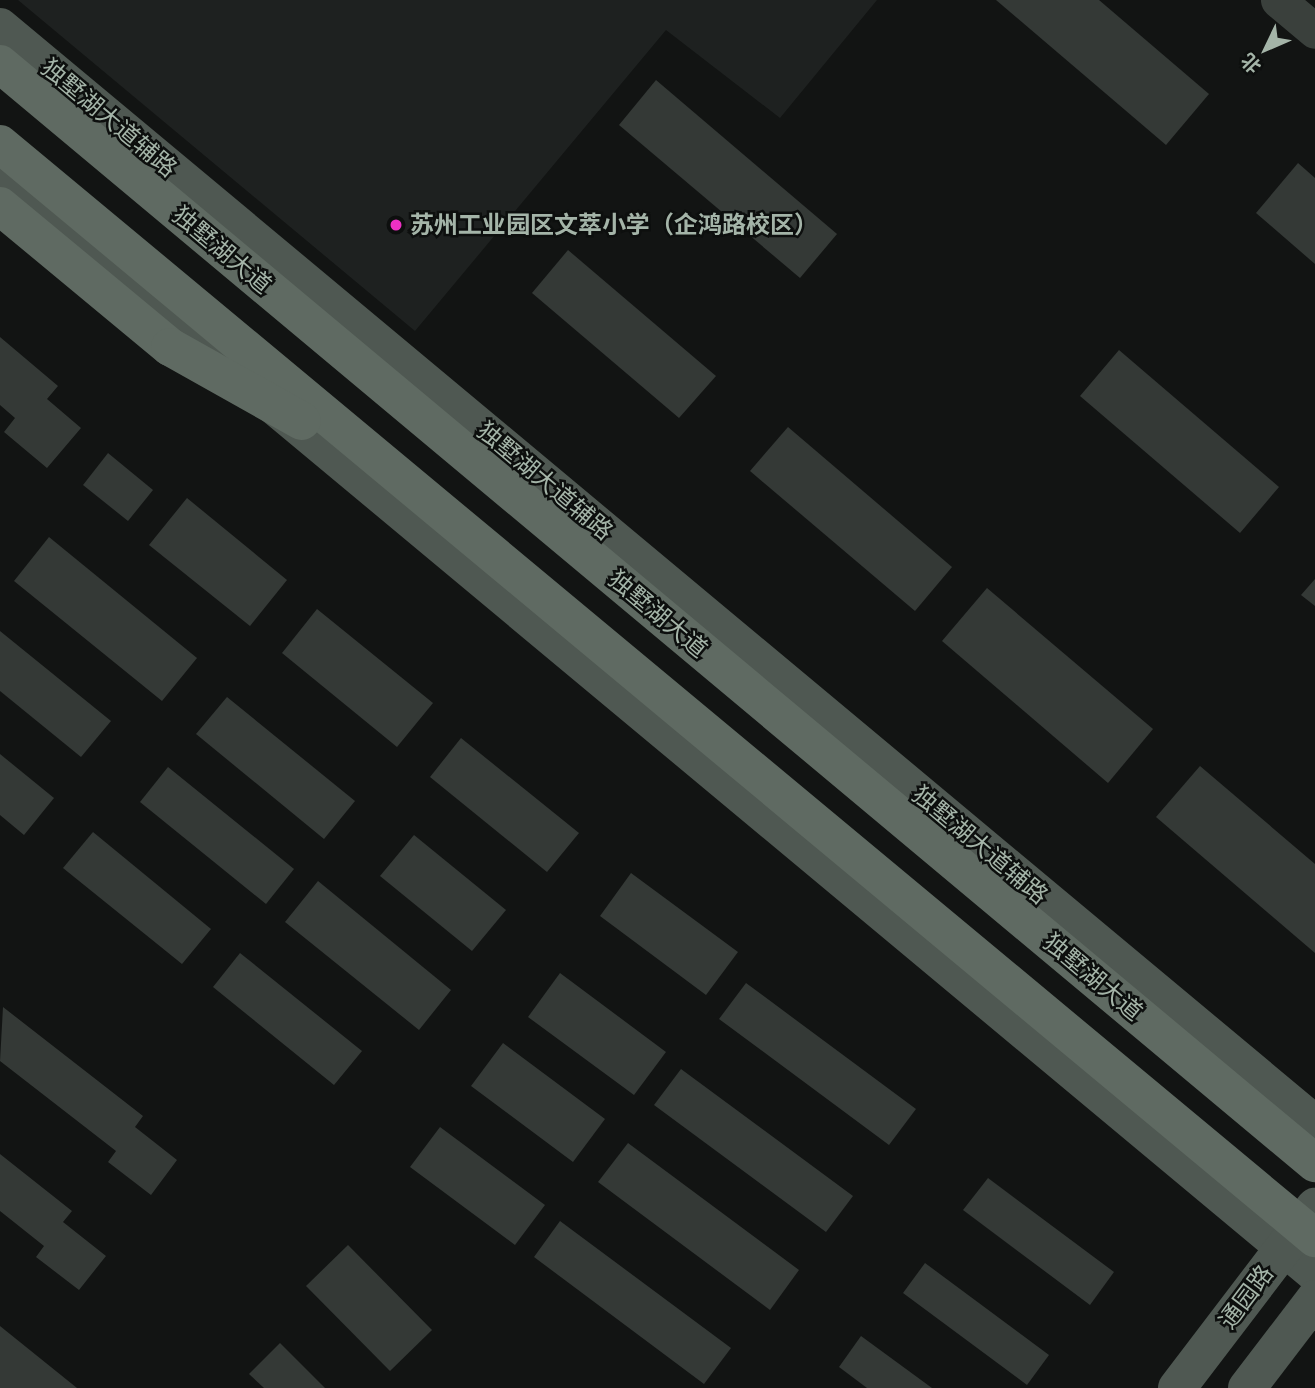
<!DOCTYPE html>
<meta charset="utf-8">
<style>
body{margin:0}
#map{position:relative;width:1315px;height:1388px;overflow:hidden;background:#121413;font-family:"Asap Condensed","Noto Sans SC",sans-serif}
div>[style]{position:absolute}
.built>*{inset:0;background:#1e2120}
.building>*{inset:0;background:#343936}
.minor>*{height:35px;margin:-17.5px;padding:0 17.5px;transform-origin:17.5px;border-radius:17.5px;background:#3a403c}
.major>*{height:38px;margin:-19px;padding:0 19px;transform-origin:19px;border-radius:19px;background:#4f5852}
.highway-bridge>*{height:38px;margin:-19px;padding:0 19px;transform-origin:19px;border-radius:19px;background:#5f6a62}
.dots>*{width:19px;height:19px;translate:-50% -50%;box-sizing:border-box;border:4px solid #0d0f0e;border-radius:50%}
span{translate:-50% -50%;white-space:nowrap;text-align:center;line-height:1.15;-webkit-text-stroke:5px #0d0f0e;paint-order:stroke}
.street-label{font-size:24px;color:#a4b4a8}
.poi-label{font-size:24px;color:#a4b4a8;font-weight:700}
.left{translate:0 -50%;text-align:left}
.north{position:absolute;left:1231px;top:14px;width:70px;height:70px;-webkit-text-stroke:5px #0d0f0e;paint-order:stroke;rotate:226deg;font-size:19px;font-weight:700;line-height:28px;text-align:center;color:#a4b4a8}
.north::after{content:'';display:block;margin:auto;width:24px;height:32px;background:#a4b4a8;clip-path:polygon(50% 0,100% 100%,50% 72%,0 100%)}
</style>
<div id="map">
<div class="built">
<div style="clip-path:polygon(18px 0,877px 0,780px 118px,666px 30px,415px 331px)"></div>
</div>
<div class="building">
<div style="clip-path:polygon(996px 0,1099px 0,1209px 94px,1166px 145px)"></div>
<div style="clip-path:polygon(656px 80px,837px 234px,800px 278px,619px 125px)"></div>
<div style="clip-path:polygon(1298px 163px,1315px 178px,1315px 264px,1256px 213px)"></div>
<div style="clip-path:polygon(568px 250px,716px 376px,679px 418px,532px 293px)"></div>
<div style="clip-path:polygon(0 337px,58px 386px,47px 399px,81px 428px,47px 468px,4px 432px,15px 418px,0 405px)"></div>
<div style="clip-path:polygon(1119px 350px,1279px 487px,1240px 533px,1080px 396px)"></div>
<div style="clip-path:polygon(788px 427px,952px 567px,915px 611px,750px 471px)"></div>
<div style="clip-path:polygon(108px 453px,153px 490px,128px 521px,83px 485px)"></div>
<div style="clip-path:polygon(187px 498px,287px 580px,250px 626px,149px 545px)"></div>
<div style="clip-path:polygon(49px 537px,197px 658px,162px 701px,14px 581px)"></div>
<div style="clip-path:polygon(1315px 579px,1315px 606px,1301px 595px)"></div>
<div style="clip-path:polygon(987px 588px,1153px 729px,1108px 783px,942px 641px)"></div>
<div style="clip-path:polygon(317px 609px,433px 703px,397px 747px,282px 653px)"></div>
<div style="clip-path:polygon(0 631px,111px 721px,81px 757px,0 691px)"></div>
<div style="clip-path:polygon(227px 697px,355px 801px,324px 839px,196px 734px)"></div>
<div style="clip-path:polygon(461px 738px,579px 833px,547px 872px,430px 777px)"></div>
<div style="clip-path:polygon(0 754px,54px 798px,24px 835px,0 815px)"></div>
<div style="clip-path:polygon(1200px 766px,1315px 864px,1315px 953px,1156px 817px)"></div>
<div style="clip-path:polygon(168px 767px,294px 869px,266px 904px,140px 802px)"></div>
<div style="clip-path:polygon(93px 832px,211px 929px,182px 964px,63px 868px)"></div>
<div style="clip-path:polygon(414px 835px,506px 910px,472px 951px,380px 876px)"></div>
<div style="clip-path:polygon(631px 873px,738px 952px,706px 995px,600px 916px)"></div>
<div style="clip-path:polygon(318px 881px,451px 990px,419px 1030px,285px 922px)"></div>
<div style="clip-path:polygon(240px 953px,362px 1051px,334px 1085px,213px 987px)"></div>
<div style="clip-path:polygon(560px 973px,666px 1052px,634px 1095px,528px 1017px)"></div>
<div style="clip-path:polygon(746px 983px,916px 1109px,889px 1145px,719px 1019px)"></div>
<div style="clip-path:polygon(3px 1007px,143px 1116px,135px 1127px,177px 1160px,151px 1195px,108px 1162px,116px 1151px,0 1061px)"></div>
<div style="clip-path:polygon(503px 1043px,605px 1119px,573px 1162px,471px 1086px)"></div>
<div style="clip-path:polygon(681px 1069px,853px 1196px,826px 1232px,654px 1105px)"></div>
<div style="clip-path:polygon(440px 1127px,545px 1205px,515px 1245px,410px 1167px)"></div>
<div style="clip-path:polygon(628px 1143px,799px 1270px,770px 1310px,598px 1182px)"></div>
<div style="clip-path:polygon(0 1154px,72px 1211px,63px 1222px,106px 1256px,79px 1290px,36px 1257px,44px 1246px,0 1211px)"></div>
<div style="clip-path:polygon(988px 1178px,1114px 1272px,1090px 1305px,963px 1210px)"></div>
<div style="clip-path:polygon(560px 1221px,731px 1348px,704px 1384px,534px 1257px)"></div>
<div style="clip-path:polygon(348px 1245px,432px 1330px,390px 1371px,306px 1286px)"></div>
<div style="clip-path:polygon(925px 1263px,1049px 1355px,1027px 1385px,903px 1293px)"></div>
<div style="clip-path:polygon(0 1326px,77px 1388px,0 1388px)"></div>
<div style="clip-path:polygon(861px 1336px,932px 1388px,867px 1388px,839px 1367px)"></div>
<div style="clip-path:polygon(280px 1343px,325px 1388px,264px 1388px,249px 1374px)"></div>
</div>
<div class="minor">
<div style="left:1278px;top:0;width:48px;rotate:40deg"></div>
</div>
<div class="major">
<div style="left:0;top:27px;width:1712px;rotate:39.84deg"></div>
<div style="left:0;top:177px;width:1712px;rotate:39.81deg"></div>
<div style="left:1177px;top:1388px;width:228px;rotate:-52.7deg"></div>
<div style="left:1247px;top:1388px;width:112px;rotate:-52.6deg"></div>
</div>
<div class="highway-bridge">
<div style="left:0;top:64px;width:1714px;rotate:39.89deg"></div>
<div style="left:0;top:144px;width:1711px;rotate:39.76deg"></div>
<div style="left:0;top:206px;width:221px;rotate:39.7deg"></div>
<div style="left:170px;top:347px;width:151px;rotate:29.3deg"></div>
</div>
<div class="dots">
<div style="left:396px;top:225px;background:#ee30c4"></div>
</div>
<div class="street-label">
<span style="left:109px;top:118px;rotate:40deg">独墅湖大道辅路</span>
<span style="left:222px;top:250px;rotate:40deg">独墅湖大道</span>
<span style="left:545px;top:481px;rotate:40deg">独墅湖大道辅路</span>
<span style="left:658px;top:614px;rotate:40deg">独墅湖大道</span>
<span style="left:980px;top:845px;rotate:40deg">独墅湖大道辅路</span>
<span style="left:1093px;top:977px;rotate:40deg">独墅湖大道</span>
<span style="left:1246px;top:1297px;rotate:-53deg">通园路</span>
</div>
<div class="poi-label">
<span class="left" style="left:410px;top:225px">苏州工业园区文萃小学（企鸿路校区）</span>
</div>
<div class="north">北</div>
</div>
